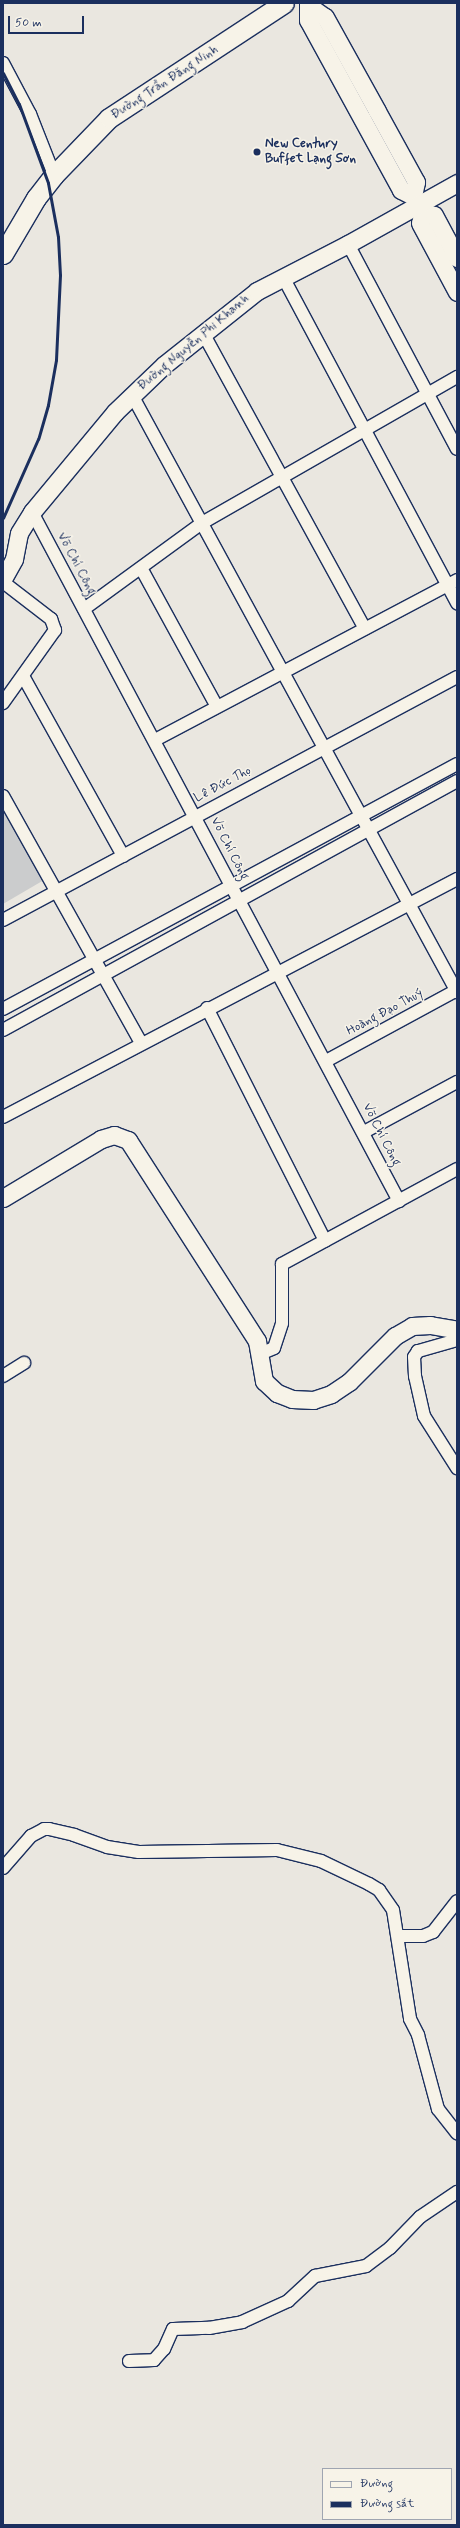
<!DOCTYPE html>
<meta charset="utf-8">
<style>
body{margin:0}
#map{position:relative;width:460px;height:2528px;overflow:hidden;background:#eae7e0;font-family:Mynerve,sans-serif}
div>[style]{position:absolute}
.green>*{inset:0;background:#cbcccd}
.roads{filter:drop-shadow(1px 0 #1b2f5e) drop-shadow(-1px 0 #1b2f5e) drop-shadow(0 1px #1b2f5e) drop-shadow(0 -1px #1b2f5e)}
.street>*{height:12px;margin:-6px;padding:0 6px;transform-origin:6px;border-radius:6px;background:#f7f3e8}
.secondary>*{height:17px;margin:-8.5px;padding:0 8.5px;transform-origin:8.5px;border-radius:8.5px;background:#f7f3e8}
.primary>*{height:19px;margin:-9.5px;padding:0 9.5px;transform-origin:9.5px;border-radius:9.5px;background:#f7f3e8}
.rail>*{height:3px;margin:-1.5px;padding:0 1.5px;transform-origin:1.5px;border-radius:1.5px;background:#1b2f5e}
.dots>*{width:11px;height:11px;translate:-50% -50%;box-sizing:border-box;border:2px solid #f7f3e8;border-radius:50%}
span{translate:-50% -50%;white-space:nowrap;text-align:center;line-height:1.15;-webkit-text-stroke:3px #f7f3e8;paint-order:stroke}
.street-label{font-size:13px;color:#1b2f5e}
.poi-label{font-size:13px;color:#1b2f5e;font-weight:700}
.left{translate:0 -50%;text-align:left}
.frame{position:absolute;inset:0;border:4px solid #1b2f5e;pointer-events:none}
.legend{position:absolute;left:322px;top:2468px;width:130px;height:52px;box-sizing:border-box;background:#f7f3e8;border:1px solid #9fa5b1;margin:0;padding:5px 7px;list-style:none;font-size:12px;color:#1b2f5e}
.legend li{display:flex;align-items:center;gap:8px;height:20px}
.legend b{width:20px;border:1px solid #9fa5b1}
.scale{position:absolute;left:8px;top:16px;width:76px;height:18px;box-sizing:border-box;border:2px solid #1b2f5e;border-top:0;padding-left:5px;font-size:12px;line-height:14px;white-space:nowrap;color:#1b2f5e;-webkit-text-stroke:3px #f7f3e8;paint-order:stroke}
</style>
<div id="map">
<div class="green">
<div style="clip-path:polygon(3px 810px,44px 880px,3px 904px)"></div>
</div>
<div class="roads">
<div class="street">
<div style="left:3px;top:63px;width:58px;rotate:62.1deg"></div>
<div style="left:30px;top:114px;width:66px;rotate:68.5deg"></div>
<div style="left:348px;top:244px;width:232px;rotate:62deg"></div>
<div style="left:283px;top:277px;width:370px;rotate:61.9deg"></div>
<div style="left:203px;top:333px;width:337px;rotate:61.3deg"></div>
<div style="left:132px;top:395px;width:680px;rotate:61.44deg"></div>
<div style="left:32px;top:512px;width:781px;rotate:61.96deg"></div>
<div style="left:141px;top:568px;width:158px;rotate:61.3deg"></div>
<div style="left:3px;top:582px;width:61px;rotate:37.6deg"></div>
<div style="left:51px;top:619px;width:12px;rotate:70deg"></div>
<div style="left:55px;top:630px;width:90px;rotate:125.5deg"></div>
<div style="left:84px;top:609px;width:146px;rotate:-36.1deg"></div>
<div style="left:202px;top:523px;width:294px;rotate:-29.8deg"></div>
<div style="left:23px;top:676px;width:206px;rotate:60.9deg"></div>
<div style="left:155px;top:740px;width:342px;rotate:-27.9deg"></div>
<div style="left:3px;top:796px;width:283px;rotate:60.8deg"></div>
<div style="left:3px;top:920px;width:515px;rotate:-28.16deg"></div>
<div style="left:207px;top:1008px;width:261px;rotate:63.1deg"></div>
<div style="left:3px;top:1009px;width:516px;rotate:-28.35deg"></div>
<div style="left:3px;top:1030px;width:518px;rotate:-28.74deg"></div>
<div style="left:326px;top:1061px;width:149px;rotate:-28.5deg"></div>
<div style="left:3px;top:1117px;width:513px;rotate:-27.66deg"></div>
<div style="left:364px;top:1132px;width:106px;rotate:-28.3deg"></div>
<div style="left:457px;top:1340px;width:41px;rotate:164.2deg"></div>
<div style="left:418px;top:1351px;width:7px;rotate:124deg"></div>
<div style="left:414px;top:1357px;width:19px;rotate:87deg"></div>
<div style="left:415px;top:1376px;width:41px;rotate:77.3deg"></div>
<div style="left:424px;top:1416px;width:62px;rotate:57.6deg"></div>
<div style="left:260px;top:1354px;width:15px;rotate:-23deg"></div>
<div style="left:274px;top:1348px;width:26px;rotate:-72deg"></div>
<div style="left:282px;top:1323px;width:59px;rotate:-90deg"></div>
<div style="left:282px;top:1264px;width:199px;rotate:-28.5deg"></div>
<div style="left:3px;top:1376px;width:25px;rotate:-32deg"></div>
<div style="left:3px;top:1868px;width:43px;rotate:-48.8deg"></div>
<div style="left:31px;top:1836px;width:15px;rotate:-28deg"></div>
<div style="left:44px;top:1829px;width:5px"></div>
<div style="left:49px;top:1829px;width:26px;rotate:13deg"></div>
<div style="left:74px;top:1835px;width:35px;rotate:20deg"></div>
<div style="left:107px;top:1847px;width:32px;rotate:9deg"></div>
<div style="left:139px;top:1852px;width:138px;rotate:-0.8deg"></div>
<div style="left:277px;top:1850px;width:45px;rotate:14deg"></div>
<div style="left:321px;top:1861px;width:53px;rotate:25.6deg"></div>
<div style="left:369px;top:1884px;width:12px;rotate:31deg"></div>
<div style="left:379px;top:1890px;width:24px;rotate:55deg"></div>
<div style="left:393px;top:1910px;width:110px;rotate:81.1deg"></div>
<div style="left:410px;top:2019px;width:18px;rotate:63deg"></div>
<div style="left:418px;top:2035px;width:77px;rotate:74.9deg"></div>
<div style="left:438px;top:2109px;width:31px;rotate:52deg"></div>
<div style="left:399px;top:1936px;width:24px"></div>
<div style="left:423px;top:1936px;width:11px;rotate:-22deg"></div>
<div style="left:433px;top:1932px;width:39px;rotate:-52deg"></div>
<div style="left:129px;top:2361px;width:25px;rotate:-2deg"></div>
<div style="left:154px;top:2360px;width:15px;rotate:-48deg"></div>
<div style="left:164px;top:2349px;width:22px;rotate:-66deg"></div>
<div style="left:173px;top:2329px;width:36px;rotate:-2deg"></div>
<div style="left:209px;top:2328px;width:34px;rotate:-10deg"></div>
<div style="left:242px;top:2322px;width:51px;rotate:-24.5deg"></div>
<div style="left:288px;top:2301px;width:37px;rotate:-43deg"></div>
<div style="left:315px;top:2276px;width:52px;rotate:-11.1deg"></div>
<div style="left:366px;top:2266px;width:30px;rotate:-37deg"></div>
<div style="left:390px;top:2248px;width:43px;rotate:-45.9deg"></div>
<div style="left:420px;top:2217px;width:45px;rotate:-34deg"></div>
</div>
<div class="secondary">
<div style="left:308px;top:3px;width:17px;rotate:90deg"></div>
<div style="left:308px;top:20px;width:194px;rotate:61.3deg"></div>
<div style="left:401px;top:190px;width:13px;rotate:27deg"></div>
<div style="left:413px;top:196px;width:19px;rotate:58deg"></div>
<div style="left:423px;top:212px;width:11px;rotate:105deg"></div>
<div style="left:420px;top:223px;width:78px;rotate:61.8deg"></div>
<div style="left:309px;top:6px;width:19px;rotate:35deg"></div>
<div style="left:325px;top:17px;width:107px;rotate:61deg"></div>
<div style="left:377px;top:111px;width:81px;rotate:61.2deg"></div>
<div style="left:416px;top:182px;width:14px;rotate:102deg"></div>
<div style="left:423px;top:212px;width:11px;rotate:15deg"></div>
<div style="left:434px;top:215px;width:49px;rotate:61.9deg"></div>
<div style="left:3px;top:579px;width:23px;rotate:-61deg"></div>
<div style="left:14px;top:559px;width:26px;rotate:-79deg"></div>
<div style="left:19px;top:533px;width:25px;rotate:-58deg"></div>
<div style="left:32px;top:512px;width:130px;rotate:-50.3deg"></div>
<div style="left:115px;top:412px;width:68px;rotate:-43.8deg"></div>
<div style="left:164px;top:365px;width:119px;rotate:-38.5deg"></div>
<div style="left:257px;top:291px;width:102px;rotate:-27.3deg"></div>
<div style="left:348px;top:244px;width:125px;rotate:-29.2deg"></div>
<div style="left:3px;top:1198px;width:114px;rotate:-31deg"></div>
<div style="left:101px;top:1139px;width:14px;rotate:-17deg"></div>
<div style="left:114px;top:1135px;width:15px;rotate:20deg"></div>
<div style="left:128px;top:1140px;width:239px;rotate:57.3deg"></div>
<div style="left:257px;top:1341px;width:41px;rotate:80.1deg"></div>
<div style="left:264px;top:1381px;width:18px;rotate:43deg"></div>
<div style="left:277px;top:1393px;width:16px;rotate:22deg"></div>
<div style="left:292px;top:1399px;width:21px;rotate:3deg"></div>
<div style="left:313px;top:1400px;width:19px;rotate:-18deg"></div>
<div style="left:331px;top:1394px;width:22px;rotate:-34deg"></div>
<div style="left:349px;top:1382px;width:65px;rotate:-45deg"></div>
<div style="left:395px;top:1336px;width:20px;rotate:-30deg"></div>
<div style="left:412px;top:1326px;width:18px;rotate:-3deg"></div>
<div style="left:430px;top:1325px;width:27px;rotate:10deg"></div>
</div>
<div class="primary">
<div style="left:3px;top:254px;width:65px;rotate:-59.5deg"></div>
<div style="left:36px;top:198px;width:29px;rotate:-52deg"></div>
<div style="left:54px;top:175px;width:79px;rotate:-46deg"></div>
<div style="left:109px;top:118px;width:209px;rotate:-33.3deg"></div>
</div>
</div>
<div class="rail">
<div style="left:3px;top:73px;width:35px;rotate:63deg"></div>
<div style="left:19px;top:104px;width:84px;rotate:69.8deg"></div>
<div style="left:48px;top:183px;width:55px;rotate:79.5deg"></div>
<div style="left:58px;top:237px;width:38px;rotate:87deg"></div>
<div style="left:60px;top:275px;width:85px;rotate:92.7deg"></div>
<div style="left:56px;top:360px;width:46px;rotate:100.1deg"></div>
<div style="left:48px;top:405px;width:35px;rotate:106deg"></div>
<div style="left:38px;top:439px;width:86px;rotate:113.9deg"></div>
</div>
<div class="dots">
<div style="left:257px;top:152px;background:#1b2f5e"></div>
</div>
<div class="street-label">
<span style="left:165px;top:83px;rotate:-33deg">Đường Trần Đăng Ninh</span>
<span style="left:194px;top:343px;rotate:-40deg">Đường Nguyễn Phi Khanh</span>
<span style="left:76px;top:564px;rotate:62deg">Võ Chí Công</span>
<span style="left:223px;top:785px;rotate:-28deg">Lê Đức Thọ</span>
<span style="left:229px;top:849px;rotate:63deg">Võ Chí Công</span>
<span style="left:385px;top:1013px;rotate:-28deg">Hoàng Đạo Thuý</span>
<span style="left:381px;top:1135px;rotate:63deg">Võ Chí Công</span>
</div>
<div class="poi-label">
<span class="left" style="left:265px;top:152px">New Century<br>Buffet Lạng Sơn</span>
</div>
<div class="frame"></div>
<ul class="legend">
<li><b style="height:5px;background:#f7f3e8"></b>Đường</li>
<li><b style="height:5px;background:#1b2f5e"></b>Đường sắt</li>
</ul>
<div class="scale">50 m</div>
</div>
